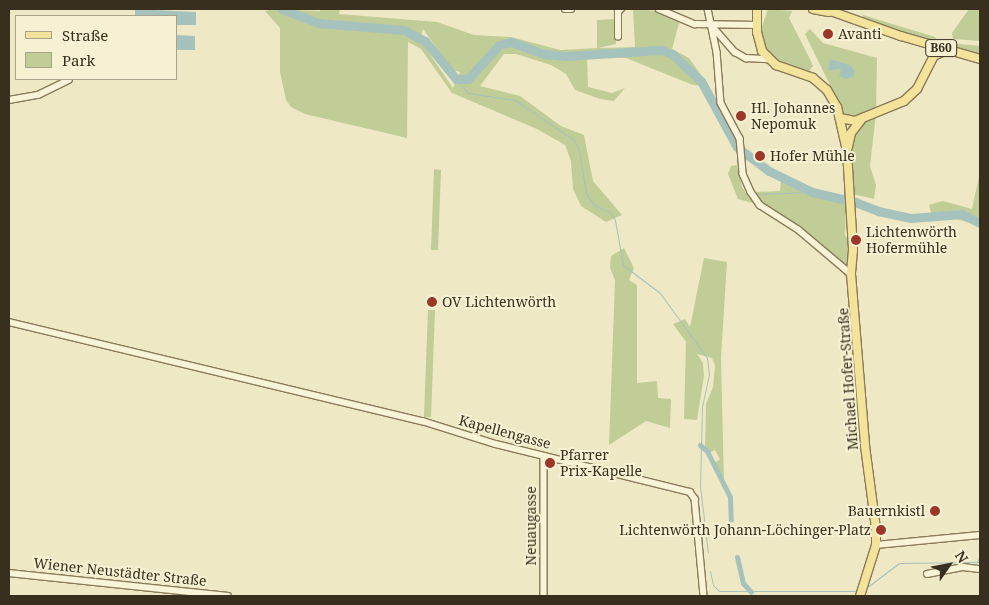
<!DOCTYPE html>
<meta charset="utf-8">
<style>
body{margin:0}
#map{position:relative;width:989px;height:605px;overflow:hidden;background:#efe8c4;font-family:"Noto Serif",serif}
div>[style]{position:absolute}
.green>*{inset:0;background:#c0cd97}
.water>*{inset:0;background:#a6c2bd}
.stream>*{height:1px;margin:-0.5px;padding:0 0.5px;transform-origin:0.5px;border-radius:0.5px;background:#a6c2bd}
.canal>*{height:5px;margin:-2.5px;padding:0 2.5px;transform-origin:2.5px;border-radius:2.5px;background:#a6c2bd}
.river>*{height:9px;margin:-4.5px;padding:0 4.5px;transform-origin:4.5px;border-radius:4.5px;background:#a6c2bd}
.roads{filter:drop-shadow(1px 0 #8a7a5a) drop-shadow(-1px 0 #8a7a5a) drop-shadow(0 1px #8a7a5a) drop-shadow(0 -1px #8a7a5a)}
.minor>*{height:5.5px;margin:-2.75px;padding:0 2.75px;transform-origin:2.75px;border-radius:2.75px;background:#f9f4d7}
.major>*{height:8px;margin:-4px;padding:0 4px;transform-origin:4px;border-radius:4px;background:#f3e39b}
.dots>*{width:14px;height:14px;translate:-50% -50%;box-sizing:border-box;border:2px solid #f6f1d3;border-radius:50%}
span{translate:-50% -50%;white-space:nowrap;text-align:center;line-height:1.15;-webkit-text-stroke:4px #f6f1d3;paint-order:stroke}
.shield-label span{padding:1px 4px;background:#f6f1d3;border:1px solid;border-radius:4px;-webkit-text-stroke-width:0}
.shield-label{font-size:12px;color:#392f1e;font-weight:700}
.poi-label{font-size:14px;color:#392f1e}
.left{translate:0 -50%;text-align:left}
.right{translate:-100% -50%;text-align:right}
.street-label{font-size:14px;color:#392f1e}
.frame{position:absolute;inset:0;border:10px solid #392f1e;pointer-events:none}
.legend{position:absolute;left:15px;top:15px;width:162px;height:65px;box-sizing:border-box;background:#f6f1d3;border:1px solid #aaa38b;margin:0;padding:6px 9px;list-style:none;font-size:15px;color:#392f1e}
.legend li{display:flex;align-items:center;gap:10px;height:25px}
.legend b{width:25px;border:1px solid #aaa38b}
.north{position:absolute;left:924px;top:540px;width:50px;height:50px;-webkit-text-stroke:4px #f6f1d3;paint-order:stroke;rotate:57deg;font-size:14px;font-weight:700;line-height:20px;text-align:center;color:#392f1e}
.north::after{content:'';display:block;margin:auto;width:18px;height:22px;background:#392f1e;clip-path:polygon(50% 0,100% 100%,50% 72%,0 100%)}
</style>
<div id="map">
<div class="green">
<div style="clip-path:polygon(evenodd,272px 9px,320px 11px,321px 9px,340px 9px,339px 14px,437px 22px,474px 35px,511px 37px,560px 50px,597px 48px,597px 20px,615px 19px,616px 44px,598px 48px,635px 47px,633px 9px,658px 11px,680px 20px,672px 49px,689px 58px,709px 86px,693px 85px,626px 58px,587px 57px,588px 87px,612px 93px,625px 88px,614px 101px,600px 99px,575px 90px,566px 74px,551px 65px,516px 54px,504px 54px,480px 86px,520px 96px,561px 126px,584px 135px,593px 181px,622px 215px,606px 222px,581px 206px,573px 189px,571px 161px,565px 145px,537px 129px,452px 93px,421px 49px,408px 42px,407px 138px,305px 114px,291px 107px,286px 100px,280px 72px,280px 28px,265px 11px,272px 9px,423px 29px,452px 70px,460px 72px,453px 88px,420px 40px,423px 29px)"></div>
<div style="clip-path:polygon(768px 9px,792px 11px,789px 18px,811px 61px,813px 66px,809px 71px,785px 65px,767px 52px,761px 29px)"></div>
<div style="clip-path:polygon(969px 9px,980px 9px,980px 41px,953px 39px,952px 33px)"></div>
<div style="clip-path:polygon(861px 10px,863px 15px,935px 37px,939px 42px,980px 46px,980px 56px,864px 19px)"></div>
<div style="clip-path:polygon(810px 29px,823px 43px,877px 58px,876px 114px,870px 166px,876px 185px,874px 199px,853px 194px,848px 122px,805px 34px)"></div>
<div style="clip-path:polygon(737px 165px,742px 187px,749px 198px,754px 192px,780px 191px,781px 181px,846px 204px,845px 235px,850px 244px,847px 279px,834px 262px,796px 231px,753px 203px,738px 199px,728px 174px,731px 166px)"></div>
<div style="clip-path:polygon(434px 169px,441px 170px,438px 250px,431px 250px)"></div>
<div style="clip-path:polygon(980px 172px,980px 226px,950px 217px,933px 220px,929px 205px,943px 201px,972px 209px)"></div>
<div style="clip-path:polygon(624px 248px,634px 268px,629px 280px,637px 285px,637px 383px,657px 381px,658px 398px,671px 399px,670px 428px,646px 421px,609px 445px,615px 280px,610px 268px,611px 256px)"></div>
<div style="clip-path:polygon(704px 258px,727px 262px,721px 358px,724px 484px,713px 464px,720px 459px,715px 450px,709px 453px,705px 447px,706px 404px,713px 387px,715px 366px,712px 358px,697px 354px,703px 363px,704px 376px,697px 420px,684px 419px,686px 342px,673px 324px,685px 319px,690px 327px)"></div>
<div style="clip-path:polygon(428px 310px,435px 310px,431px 417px,424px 417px)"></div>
</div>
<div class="water">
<div style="clip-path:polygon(135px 9px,196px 12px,196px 25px,176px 25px,176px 16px,135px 16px)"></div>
<div style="clip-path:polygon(176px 35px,195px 36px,195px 50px,176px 50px)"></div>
<div style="clip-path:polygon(830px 59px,850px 65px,855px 71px,853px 77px,846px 79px,839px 76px,841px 70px,838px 69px,828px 71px)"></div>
</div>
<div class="stream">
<div style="left:456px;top:79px;width:18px;rotate:49deg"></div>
<div style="left:468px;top:93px;width:48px;rotate:8.5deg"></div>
<div style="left:515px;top:100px;width:71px;rotate:34.1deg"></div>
<div style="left:574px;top:140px;width:11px;rotate:63deg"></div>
<div style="left:579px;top:150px;width:44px;rotate:80.8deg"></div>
<div style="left:586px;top:193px;width:14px;rotate:56deg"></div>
<div style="left:594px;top:205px;width:17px;rotate:24deg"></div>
<div style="left:610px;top:212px;width:9px;rotate:58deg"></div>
<div style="left:615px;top:220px;width:46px;rotate:79.9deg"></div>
<div style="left:623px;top:265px;width:46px;rotate:37.1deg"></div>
<div style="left:660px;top:293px;width:80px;rotate:54.1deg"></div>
<div style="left:707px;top:358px;width:16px;rotate:83deg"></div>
<div style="left:709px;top:374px;width:33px;rotate:102deg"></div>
<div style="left:702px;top:406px;width:80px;rotate:91.4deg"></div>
<div style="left:700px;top:486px;width:67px;rotate:83.2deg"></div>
<div style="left:737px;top:147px;width:24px;rotate:83deg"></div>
<div style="left:742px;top:179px;width:18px;rotate:63deg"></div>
<div style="left:754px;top:194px;width:58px;rotate:-2deg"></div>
<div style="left:977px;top:561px;width:5px;rotate:-53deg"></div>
<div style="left:710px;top:571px;width:14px;rotate:78deg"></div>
<div style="left:713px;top:585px;width:8px;rotate:45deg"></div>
<div style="left:719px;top:591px;width:138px"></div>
<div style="left:866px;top:588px;width:41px;rotate:-37.1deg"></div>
<div style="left:899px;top:563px;width:81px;rotate:-0.7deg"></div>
</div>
<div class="canal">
<div style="left:700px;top:445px;width:9px;rotate:41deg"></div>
<div style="left:707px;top:451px;width:51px;rotate:63.4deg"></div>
<div style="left:730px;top:497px;width:23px;rotate:88deg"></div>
<div style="left:737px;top:557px;width:27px;rotate:77deg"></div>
<div style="left:743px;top:583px;width:12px;rotate:48deg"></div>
</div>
<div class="river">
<div style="left:282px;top:9px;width:40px;rotate:21deg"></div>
<div style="left:319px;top:23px;width:85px;rotate:4.7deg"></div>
<div style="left:404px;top:30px;width:24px;rotate:28deg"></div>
<div style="left:425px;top:41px;width:49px;rotate:50.8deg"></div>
<div style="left:456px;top:79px;width:12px"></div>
<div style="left:468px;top:79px;width:46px;rotate:-47.6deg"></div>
<div style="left:499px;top:45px;width:12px;rotate:-14deg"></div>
<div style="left:511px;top:42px;width:35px;rotate:20deg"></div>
<div style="left:544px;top:54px;width:22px;rotate:5deg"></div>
<div style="left:566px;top:56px;width:95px;rotate:-3.6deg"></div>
<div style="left:661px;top:50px;width:12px;rotate:20deg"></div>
<div style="left:672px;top:54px;width:40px;rotate:43deg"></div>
<div style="left:701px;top:81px;width:75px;rotate:61.4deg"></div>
<div style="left:737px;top:147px;width:40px;rotate:37deg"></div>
<div style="left:769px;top:171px;width:48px;rotate:26deg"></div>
<div style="left:812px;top:192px;width:44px;rotate:13.1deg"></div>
<div style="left:855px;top:202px;width:25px;rotate:21deg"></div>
<div style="left:878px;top:211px;width:34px;rotate:12deg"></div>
<div style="left:911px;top:218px;width:51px;rotate:-4.5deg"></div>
<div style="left:962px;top:214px;width:20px;rotate:27deg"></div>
</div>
<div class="roads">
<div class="minor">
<div style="left:565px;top:9px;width:6px"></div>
<div style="left:659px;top:9px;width:39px;rotate:23deg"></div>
<div style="left:695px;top:24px;width:62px;rotate:0.9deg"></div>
<div style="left:708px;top:9px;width:44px;rotate:78.2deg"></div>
<div style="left:717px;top:52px;width:51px;rotate:85.5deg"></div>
<div style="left:721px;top:103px;width:40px;rotate:62deg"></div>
<div style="left:740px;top:138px;width:36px;rotate:85deg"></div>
<div style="left:743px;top:174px;width:20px;rotate:66deg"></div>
<div style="left:751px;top:192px;width:16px;rotate:55deg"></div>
<div style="left:760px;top:205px;width:46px;rotate:32.7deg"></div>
<div style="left:799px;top:230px;width:68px;rotate:40.2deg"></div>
<div style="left:714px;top:28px;width:32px;rotate:49deg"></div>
<div style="left:735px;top:52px;width:13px;rotate:29deg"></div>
<div style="left:746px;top:58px;width:22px;rotate:3deg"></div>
<div style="left:618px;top:37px;width:25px;rotate:-90deg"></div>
<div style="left:618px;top:12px;width:4px;rotate:-45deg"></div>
<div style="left:9px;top:100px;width:29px;rotate:-10deg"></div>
<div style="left:38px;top:95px;width:34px;rotate:-26deg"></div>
<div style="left:9px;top:322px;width:425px;rotate:13.5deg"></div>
<div style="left:422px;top:421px;width:77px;rotate:17.3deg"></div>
<div style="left:496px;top:444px;width:200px;rotate:13.9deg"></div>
<div style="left:690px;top:492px;width:9px;rotate:54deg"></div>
<div style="left:695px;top:499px;width:97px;rotate:84.7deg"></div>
<div style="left:544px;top:456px;width:140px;rotate:90deg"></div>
<div style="left:876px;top:545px;width:104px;rotate:-5.5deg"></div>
<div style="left:9px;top:573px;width:220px;rotate:6deg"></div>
<div style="left:927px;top:574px;width:37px;rotate:-11deg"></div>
<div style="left:963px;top:567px;width:17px;rotate:7deg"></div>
</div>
<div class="major">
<div style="left:757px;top:9px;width:23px;rotate:90deg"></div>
<div style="left:757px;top:32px;width:20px;rotate:75deg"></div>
<div style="left:762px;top:51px;width:20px;rotate:45deg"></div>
<div style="left:776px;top:65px;width:39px;rotate:19deg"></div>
<div style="left:813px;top:78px;width:18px;rotate:41deg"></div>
<div style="left:827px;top:90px;width:20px;rotate:60deg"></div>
<div style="left:837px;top:107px;width:45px;rotate:77.2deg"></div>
<div style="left:847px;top:151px;width:99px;rotate:86.5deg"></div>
<div style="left:853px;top:250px;width:24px;rotate:95deg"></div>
<div style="left:851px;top:274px;width:173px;rotate:85.3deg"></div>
<div style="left:865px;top:446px;width:83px;rotate:82.4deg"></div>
<div style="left:876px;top:528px;width:17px;rotate:90deg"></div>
<div style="left:876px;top:545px;width:53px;rotate:107.4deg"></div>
<div style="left:813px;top:9px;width:16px;rotate:11deg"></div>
<div style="left:825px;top:9px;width:81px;rotate:19.6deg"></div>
<div style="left:901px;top:36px;width:82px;rotate:16.2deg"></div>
<div style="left:840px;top:118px;width:15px;rotate:11deg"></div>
<div style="left:855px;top:121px;width:53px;rotate:-22.2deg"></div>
<div style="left:904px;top:101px;width:18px;rotate:-43deg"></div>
<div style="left:917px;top:89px;width:37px;rotate:-63deg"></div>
<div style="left:934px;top:56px;width:13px;rotate:-27deg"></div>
<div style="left:848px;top:147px;width:14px;rotate:-78deg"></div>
<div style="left:851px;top:133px;width:16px;rotate:-52deg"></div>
</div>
</div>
<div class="dots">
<div style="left:828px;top:34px;background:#9a3729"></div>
<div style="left:741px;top:116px;background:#9a3729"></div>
<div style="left:760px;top:156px;background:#9a3729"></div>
<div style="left:856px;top:240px;background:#9a3729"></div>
<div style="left:432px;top:302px;background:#9a3729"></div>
<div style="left:550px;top:463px;background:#9a3729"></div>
<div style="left:935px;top:511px;background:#9a3729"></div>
<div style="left:881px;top:530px;background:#9a3729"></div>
</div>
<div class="shield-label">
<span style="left:941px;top:48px">B60</span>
</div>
<div class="poi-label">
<span class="left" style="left:838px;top:34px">Avanti</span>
<span class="left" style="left:751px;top:116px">Hl. Johannes<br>Nepomuk</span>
<span class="left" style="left:770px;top:156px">Hofer Mühle</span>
<span class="left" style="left:866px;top:240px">Lichtenwörth<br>Hofermühle</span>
<span class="left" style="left:442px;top:302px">OV Lichtenwörth</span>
<span class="left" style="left:560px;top:463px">Pfarrer<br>Prix-Kapelle</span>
<span class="right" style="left:925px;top:511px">Bauernkistl</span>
<span class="right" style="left:871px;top:530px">Lichtenwörth Johann-Löchinger-Platz</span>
</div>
<div class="street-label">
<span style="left:848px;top:379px;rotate:-94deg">Michael Hofer-Straße</span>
<span style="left:505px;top:432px;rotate:15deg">Kapellengasse</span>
<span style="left:531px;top:526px;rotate:-90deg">Neuaugasse</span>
<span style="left:120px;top:572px;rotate:6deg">Wiener Neustädter Straße</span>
</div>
<div class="frame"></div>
<ul class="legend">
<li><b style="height:6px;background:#f3e39b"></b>Straße</li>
<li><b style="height:14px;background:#c0cd97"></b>Park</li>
</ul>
<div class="north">N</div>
</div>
